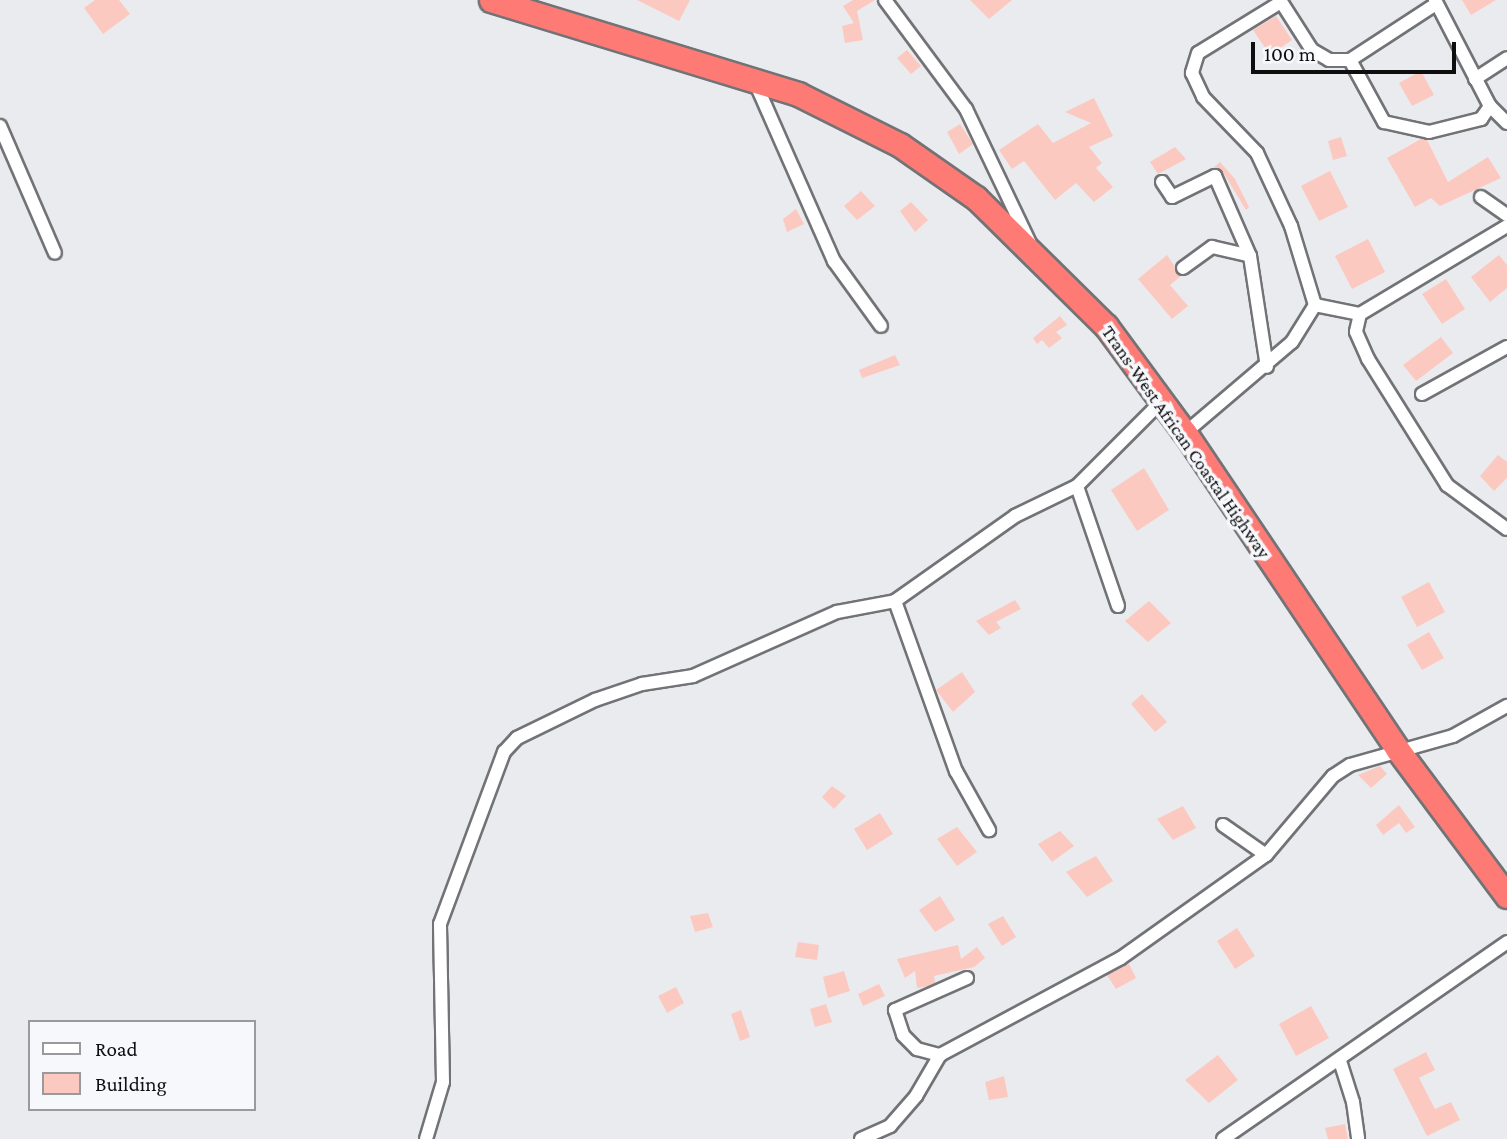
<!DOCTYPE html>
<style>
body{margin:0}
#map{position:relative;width:1507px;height:1139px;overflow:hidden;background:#eaebef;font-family:"Crimson Pro",serif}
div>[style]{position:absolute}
.building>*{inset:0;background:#fcc9c0}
.roads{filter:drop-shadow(2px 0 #727376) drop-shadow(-2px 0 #727376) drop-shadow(0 2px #727376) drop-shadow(0 -2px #727376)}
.street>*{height:12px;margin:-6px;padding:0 6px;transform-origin:6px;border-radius:6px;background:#fff}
.highway>*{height:23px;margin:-11.5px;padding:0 11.5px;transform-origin:11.5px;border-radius:11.5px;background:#fd7b74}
span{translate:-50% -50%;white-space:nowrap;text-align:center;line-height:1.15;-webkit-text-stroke:7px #f7f8fc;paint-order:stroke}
.street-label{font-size:19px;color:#0e0e0f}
.legend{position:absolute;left:28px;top:1020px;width:228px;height:91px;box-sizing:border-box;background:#f7f8fc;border:2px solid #9a9a9d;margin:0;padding:9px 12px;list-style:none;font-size:21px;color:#0e0e0f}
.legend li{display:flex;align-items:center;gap:14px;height:35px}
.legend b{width:35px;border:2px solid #9a9a9d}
.scale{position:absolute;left:1251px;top:42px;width:205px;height:32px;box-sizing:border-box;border:4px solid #0e0e0f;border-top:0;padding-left:9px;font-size:21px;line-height:24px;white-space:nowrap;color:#0e0e0f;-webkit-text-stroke:5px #f7f8fc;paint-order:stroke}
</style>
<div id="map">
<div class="building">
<div style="clip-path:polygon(95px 0,119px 0,130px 14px,103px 34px,84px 8px)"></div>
<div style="clip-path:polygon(637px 0,690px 0,679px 21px)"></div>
<div style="clip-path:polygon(853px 0,875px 0,857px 11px,863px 40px,845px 43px,842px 26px,854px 23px,843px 6px)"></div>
<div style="clip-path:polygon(970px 0,1012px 0,989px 19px)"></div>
<div style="clip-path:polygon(1462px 0,1496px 0,1471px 15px)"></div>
<div style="clip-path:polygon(1276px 16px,1292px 40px,1270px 55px,1253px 30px)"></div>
<div style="clip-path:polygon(907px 50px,921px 66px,911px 74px,897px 58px)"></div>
<div style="clip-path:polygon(1421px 71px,1434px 95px,1412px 106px,1399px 83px)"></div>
<div style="clip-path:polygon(1094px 98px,1113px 136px,1089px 147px,1102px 163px,1096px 168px,1113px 187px,1094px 202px,1076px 183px,1055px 200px,1024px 161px,1012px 169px,999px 150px,1038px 124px,1053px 143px,1091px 123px,1065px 112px)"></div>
<div style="clip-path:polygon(960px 124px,973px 144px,959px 154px,947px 132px)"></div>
<div style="clip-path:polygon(1341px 137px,1347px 156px,1333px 160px,1328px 141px)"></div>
<div style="clip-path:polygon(1421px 139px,1427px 140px,1448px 182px,1488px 157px,1501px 178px,1440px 206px,1431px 198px,1415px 207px,1387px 158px)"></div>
<div style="clip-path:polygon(1175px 147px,1186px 159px,1158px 174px,1150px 162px)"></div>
<div style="clip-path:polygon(1220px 162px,1235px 179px,1249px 207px,1246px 210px,1223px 172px,1213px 168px)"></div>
<div style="clip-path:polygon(1330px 171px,1348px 207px,1319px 221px,1301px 186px)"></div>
<div style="clip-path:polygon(861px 191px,875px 206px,857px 220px,844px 206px)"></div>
<div style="clip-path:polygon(911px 202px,928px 220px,915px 232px,900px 211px)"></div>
<div style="clip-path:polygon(796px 209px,804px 224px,787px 232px,783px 219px)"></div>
<div style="clip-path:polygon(1368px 239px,1385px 272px,1352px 289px,1335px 256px)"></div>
<div style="clip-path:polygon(1167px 255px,1181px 276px,1170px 285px,1188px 306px,1172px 319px,1138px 279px)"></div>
<div style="clip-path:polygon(1499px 255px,1507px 265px,1507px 288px,1490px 302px,1471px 277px)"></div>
<div style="clip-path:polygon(1446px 279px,1465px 309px,1442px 324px,1422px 294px)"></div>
<div style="clip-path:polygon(1060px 316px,1067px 325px,1056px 332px,1062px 338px,1049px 348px,1042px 340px,1037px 344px,1033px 338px)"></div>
<div style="clip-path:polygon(1441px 337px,1453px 353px,1416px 381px,1403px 365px)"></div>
<div style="clip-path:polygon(895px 355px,900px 365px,862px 378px,859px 370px)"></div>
<div style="clip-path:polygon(1498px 455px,1507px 462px,1507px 478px,1494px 491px,1480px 476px)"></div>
<div style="clip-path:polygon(1144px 468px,1169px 510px,1137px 531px,1111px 490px)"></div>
<div style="clip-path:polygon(1429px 582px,1445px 612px,1417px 627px,1401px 597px)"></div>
<div style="clip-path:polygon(1015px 600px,1021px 609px,996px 622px,1001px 628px,989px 635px,976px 621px)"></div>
<div style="clip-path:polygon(1149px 601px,1171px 623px,1148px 642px,1125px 621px)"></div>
<div style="clip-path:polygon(1429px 632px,1444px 658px,1422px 670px,1407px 645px)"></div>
<div style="clip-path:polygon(962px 672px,975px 692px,953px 712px,936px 690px)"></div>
<div style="clip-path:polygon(1142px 694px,1167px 722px,1155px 732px,1131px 704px)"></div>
<div style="clip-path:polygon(1380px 766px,1387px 774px,1371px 788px,1358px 775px)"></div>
<div style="clip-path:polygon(832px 786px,846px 796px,834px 809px,822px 797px)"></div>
<div style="clip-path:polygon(1399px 805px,1415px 827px,1406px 833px,1399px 823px,1383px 835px,1376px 825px)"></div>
<div style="clip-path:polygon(1183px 806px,1196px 828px,1173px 840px,1157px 819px)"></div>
<div style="clip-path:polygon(880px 813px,893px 834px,867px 850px,854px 829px)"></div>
<div style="clip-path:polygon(957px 827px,977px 852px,957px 866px,937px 839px)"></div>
<div style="clip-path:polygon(1060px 831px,1074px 846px,1052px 862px,1038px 844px)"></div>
<div style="clip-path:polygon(1096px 856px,1113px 881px,1087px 897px,1066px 872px)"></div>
<div style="clip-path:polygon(940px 896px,955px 920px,935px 932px,919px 910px)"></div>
<div style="clip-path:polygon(708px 913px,713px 927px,695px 932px,690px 916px)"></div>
<div style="clip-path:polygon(1003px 916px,1016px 937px,1002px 946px,988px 924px)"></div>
<div style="clip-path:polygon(1237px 928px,1255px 956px,1235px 969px,1217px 941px)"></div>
<div style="clip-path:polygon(798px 942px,819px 945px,817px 960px,795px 957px)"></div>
<div style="clip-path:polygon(958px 945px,961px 959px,977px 947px,985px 958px,974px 967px,934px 976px,935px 983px,928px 986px,917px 988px,915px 971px,905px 978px,897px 959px)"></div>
<div style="clip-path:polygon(1129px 964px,1136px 978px,1116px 989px,1107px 975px)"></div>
<div style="clip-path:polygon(844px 971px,850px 991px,828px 998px,823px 977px)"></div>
<div style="clip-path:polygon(879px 984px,885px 996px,863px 1006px,858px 994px)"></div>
<div style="clip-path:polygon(676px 987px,684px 1003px,667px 1013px,658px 996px)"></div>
<div style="clip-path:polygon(826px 1004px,832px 1022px,815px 1027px,810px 1009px)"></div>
<div style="clip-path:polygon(1311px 1006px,1329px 1038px,1296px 1056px,1279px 1024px)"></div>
<div style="clip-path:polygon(741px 1010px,750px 1037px,740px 1041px,731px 1014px)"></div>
<div style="clip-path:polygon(1426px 1052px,1435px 1070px,1419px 1078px,1435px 1109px,1451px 1102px,1460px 1120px,1427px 1136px,1393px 1069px)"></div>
<div style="clip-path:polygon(1218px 1055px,1238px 1080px,1209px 1103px,1185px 1080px)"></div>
<div style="clip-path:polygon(1004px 1076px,1008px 1097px,989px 1100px,985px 1082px)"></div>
<div style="clip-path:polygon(1345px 1124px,1348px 1139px,1328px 1139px,1325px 1128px)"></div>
</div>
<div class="roads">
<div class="street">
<div style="left:885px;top:0;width:136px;rotate:53.4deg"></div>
<div style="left:966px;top:109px;width:148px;rotate:64.5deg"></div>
<div style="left:1280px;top:0;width:59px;rotate:57.4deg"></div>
<div style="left:1312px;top:50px;width:20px;rotate:30deg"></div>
<div style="left:1329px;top:60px;width:21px"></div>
<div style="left:1350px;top:60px;width:103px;rotate:-33.1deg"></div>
<div style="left:1435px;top:0;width:119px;rotate:62.6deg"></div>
<div style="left:1490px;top:106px;width:24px;rotate:45deg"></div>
<div style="left:1281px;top:2px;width:97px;rotate:148.4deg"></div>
<div style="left:1198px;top:53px;width:21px;rotate:107deg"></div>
<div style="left:1192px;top:73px;width:26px;rotate:65deg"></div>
<div style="left:1203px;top:97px;width:78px;rotate:46deg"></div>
<div style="left:1257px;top:153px;width:81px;rotate:65deg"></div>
<div style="left:1291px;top:226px;width:83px;rotate:73.1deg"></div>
<div style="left:1350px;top:60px;width:71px;rotate:61.3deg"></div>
<div style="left:1384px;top:122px;width:46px;rotate:12.5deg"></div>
<div style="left:1429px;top:132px;width:54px;rotate:-14deg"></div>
<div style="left:1481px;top:119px;width:16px;rotate:-55deg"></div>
<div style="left:1475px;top:79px;width:38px;rotate:-33deg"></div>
<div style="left:755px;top:82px;width:196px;rotate:66.2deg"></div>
<div style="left:834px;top:261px;width:80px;rotate:54.1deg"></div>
<div style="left:0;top:126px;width:138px;rotate:66.6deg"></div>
<div style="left:1162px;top:182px;width:18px;rotate:56deg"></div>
<div style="left:1172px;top:197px;width:48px;rotate:-26deg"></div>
<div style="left:1215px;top:176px;width:87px;rotate:66.4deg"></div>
<div style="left:1481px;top:197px;width:32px;rotate:35deg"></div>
<div style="left:1183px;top:268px;width:36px;rotate:-36deg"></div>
<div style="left:1212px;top:247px;width:39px;rotate:13deg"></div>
<div style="left:1250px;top:256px;width:112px;rotate:81.3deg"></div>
<div style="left:1360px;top:314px;width:18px;rotate:103deg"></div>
<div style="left:1356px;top:332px;width:30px;rotate:66deg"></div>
<div style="left:1368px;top:359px;width:149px;rotate:57.9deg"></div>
<div style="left:1447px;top:485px;width:74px;rotate:36.3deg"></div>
<div style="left:1422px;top:394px;width:97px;rotate:-28.9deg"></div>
<div style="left:1185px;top:433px;width:140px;rotate:-40.4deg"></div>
<div style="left:1292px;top:342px;width:44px;rotate:-58.1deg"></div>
<div style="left:1315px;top:305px;width:46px;rotate:11.3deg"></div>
<div style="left:1360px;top:314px;width:171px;rotate:-30.9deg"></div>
<div style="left:895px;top:601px;width:181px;rotate:70.3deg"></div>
<div style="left:956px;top:771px;width:68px;rotate:60.8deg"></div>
<div style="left:1118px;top:606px;width:127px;rotate:-108.9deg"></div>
<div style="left:1077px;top:486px;width:119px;rotate:-45deg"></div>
<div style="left:1223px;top:825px;width:52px;rotate:34.9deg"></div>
<div style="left:1266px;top:855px;width:104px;rotate:-49.7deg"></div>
<div style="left:1333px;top:776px;width:20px;rotate:-33deg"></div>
<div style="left:1350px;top:765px;width:107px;rotate:-15.7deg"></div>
<div style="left:1453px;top:736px;width:62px;rotate:-29.1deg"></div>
<div style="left:967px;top:978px;width:79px;rotate:156deg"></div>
<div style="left:895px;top:1010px;width:26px;rotate:72deg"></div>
<div style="left:903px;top:1035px;width:20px;rotate:45deg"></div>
<div style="left:917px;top:1049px;width:24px;rotate:15deg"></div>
<div style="left:940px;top:1055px;width:205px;rotate:-28.2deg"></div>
<div style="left:1121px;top:958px;width:178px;rotate:-35.4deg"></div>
<div style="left:1340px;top:1061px;width:43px;rotate:72.4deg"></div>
<div style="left:1353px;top:1102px;width:37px;rotate:82deg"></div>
<div style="left:426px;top:1139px;width:59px;rotate:-73.4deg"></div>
<div style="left:443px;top:1082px;width:158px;rotate:-91.1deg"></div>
<div style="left:440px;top:924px;width:184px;rotate:-69.6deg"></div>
<div style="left:504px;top:752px;width:19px;rotate:-47deg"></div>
<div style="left:517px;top:738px;width:87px;rotate:-26deg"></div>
<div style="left:595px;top:700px;width:50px;rotate:-18.8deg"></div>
<div style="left:642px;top:684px;width:52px;rotate:-8.9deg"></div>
<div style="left:693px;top:676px;width:158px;rotate:-24deg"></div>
<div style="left:837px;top:612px;width:59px;rotate:-10.7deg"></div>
<div style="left:895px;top:601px;width:147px;rotate:-35.3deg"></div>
<div style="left:1015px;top:516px;width:69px;rotate:-25.8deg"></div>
<div style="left:861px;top:1139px;width:32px;rotate:-24deg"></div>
<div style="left:890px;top:1126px;width:40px;rotate:-49deg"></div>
<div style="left:916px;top:1096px;width:48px;rotate:-59.7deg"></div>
<div style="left:1223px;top:1139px;width:346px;rotate:-34.7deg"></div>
</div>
<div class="highway">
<div style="left:491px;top:0;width:321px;rotate:17deg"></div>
<div style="left:798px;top:94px;width:114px;rotate:26.6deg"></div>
<div style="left:900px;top:145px;width:93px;rotate:34.9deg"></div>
<div style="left:976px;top:198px;width:182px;rotate:44.6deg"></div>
<div style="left:1106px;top:326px;width:133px;rotate:53.6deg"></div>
<div style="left:1185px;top:433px;width:382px;rotate:56.1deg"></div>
<div style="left:1398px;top:750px;width:182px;rotate:53.3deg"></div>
</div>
</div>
<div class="street-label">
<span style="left:1186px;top:442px;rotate:55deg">Trans-West African Coastal Highway</span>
</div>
<ul class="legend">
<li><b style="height:9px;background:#fff"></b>Road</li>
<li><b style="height:19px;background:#fcc9c0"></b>Building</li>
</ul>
<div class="scale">100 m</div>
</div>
